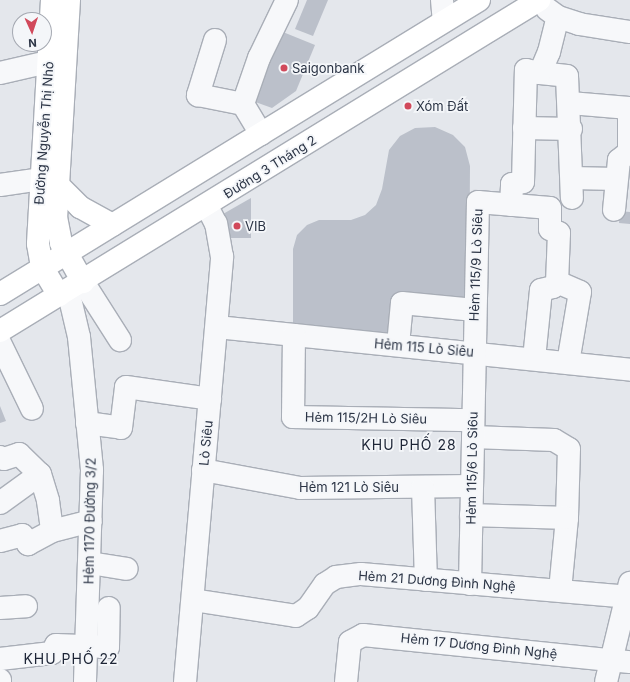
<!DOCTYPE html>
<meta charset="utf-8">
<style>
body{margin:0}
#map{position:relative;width:630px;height:682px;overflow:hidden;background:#e4e7ec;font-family:Inter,sans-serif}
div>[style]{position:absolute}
.building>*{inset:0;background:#bbc0ca}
.roads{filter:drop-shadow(1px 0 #a9aeb7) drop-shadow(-1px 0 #a9aeb7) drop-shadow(0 1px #a9aeb7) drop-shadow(0 -1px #a9aeb7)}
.minor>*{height:22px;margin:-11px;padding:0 11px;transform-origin:11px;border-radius:11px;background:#f7f8fa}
.major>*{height:22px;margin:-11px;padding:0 11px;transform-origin:11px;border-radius:11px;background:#fff}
.dots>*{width:11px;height:11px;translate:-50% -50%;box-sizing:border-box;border:2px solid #f4f6f9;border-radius:50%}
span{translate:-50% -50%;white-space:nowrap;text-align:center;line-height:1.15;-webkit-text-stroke:3.5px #f4f6f9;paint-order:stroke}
.poi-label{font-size:13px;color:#2b3445}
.left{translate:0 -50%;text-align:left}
.street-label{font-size:13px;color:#2b3445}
.neighbourhood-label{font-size:14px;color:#1d2536;letter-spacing:1px}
.north{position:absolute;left:12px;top:12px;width:40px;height:40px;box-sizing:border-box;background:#f4f6f9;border:1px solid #a4a8b1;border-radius:50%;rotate:177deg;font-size:11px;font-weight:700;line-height:16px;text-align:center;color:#2b3445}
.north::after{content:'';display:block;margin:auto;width:14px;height:18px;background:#d1495b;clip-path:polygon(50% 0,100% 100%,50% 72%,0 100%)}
</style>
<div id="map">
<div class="building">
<div style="clip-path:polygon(307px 0,328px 0,313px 36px,295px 29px)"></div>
<div style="clip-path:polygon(278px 30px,315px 45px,296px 91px,272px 108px,250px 100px)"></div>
<div style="clip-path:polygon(435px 127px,453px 135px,465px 147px,470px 166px,469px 305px,399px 299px,397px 334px,293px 329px,293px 249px,297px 235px,307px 225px,319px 220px,351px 220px,365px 215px,376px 205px,382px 189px,389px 150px,400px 136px,415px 128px)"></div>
<div style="clip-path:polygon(251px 198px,251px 238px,223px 238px,223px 214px)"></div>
<div style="clip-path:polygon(620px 211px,630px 212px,630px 224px,619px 223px)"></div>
<div style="clip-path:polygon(0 406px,6px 421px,0 423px)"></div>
</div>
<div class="roads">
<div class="minor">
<div style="left:442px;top:0;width:21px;rotate:85deg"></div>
<div style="left:547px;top:9px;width:14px;rotate:36deg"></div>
<div style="left:558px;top:17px;width:22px;rotate:18deg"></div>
<div style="left:579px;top:24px;width:52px;rotate:8.9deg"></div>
<div style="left:215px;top:40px;width:58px;rotate:107.2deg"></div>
<div style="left:198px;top:95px;width:46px;rotate:11.3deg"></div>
<div style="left:0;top:73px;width:49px;rotate:-12.9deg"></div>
<div style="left:540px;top:73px;width:27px;rotate:6deg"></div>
<div style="left:567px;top:76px;width:122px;rotate:87.7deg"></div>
<div style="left:570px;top:103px;width:59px;rotate:4.8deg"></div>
<div style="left:629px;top:108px;width:44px;rotate:90deg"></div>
<div style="left:629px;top:152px;width:13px;rotate:141deg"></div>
<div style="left:619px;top:160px;width:50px;rotate:95.7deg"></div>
<div style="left:524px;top:128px;width:47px;rotate:1.2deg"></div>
<div style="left:261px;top:134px;width:35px;rotate:-121deg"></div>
<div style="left:243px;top:104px;width:49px;rotate:-70.8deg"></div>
<div style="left:259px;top:58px;width:64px;rotate:-64.2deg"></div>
<div style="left:572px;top:178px;width:44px;rotate:1.3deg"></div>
<div style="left:0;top:185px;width:41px;rotate:-8.3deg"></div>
<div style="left:511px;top:205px;width:21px;rotate:-87deg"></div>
<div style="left:512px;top:184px;width:11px;rotate:-10deg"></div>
<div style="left:523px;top:182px;width:112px;rotate:-88.5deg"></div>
<div style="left:526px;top:70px;width:14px;rotate:12deg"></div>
<div style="left:540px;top:73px;width:23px;rotate:-67deg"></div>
<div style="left:549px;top:52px;width:36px;rotate:-76deg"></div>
<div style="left:83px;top:282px;width:69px;rotate:57.5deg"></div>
<div style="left:68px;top:290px;width:48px;rotate:76.8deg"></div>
<div style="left:79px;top:337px;width:134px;rotate:84.4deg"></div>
<div style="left:92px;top:470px;width:212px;rotate:91.9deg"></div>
<div style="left:217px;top:327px;width:415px;rotate:5.9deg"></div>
<div style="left:294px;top:335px;width:82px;rotate:90.7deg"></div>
<div style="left:293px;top:417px;width:180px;rotate:1deg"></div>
<div style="left:0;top:343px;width:73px;rotate:64.1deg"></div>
<div style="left:398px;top:345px;width:42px;rotate:-84.6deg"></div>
<div style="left:402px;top:303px;width:73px;rotate:5.5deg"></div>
<div style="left:534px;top:359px;width:69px;rotate:-84.2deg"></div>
<div style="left:541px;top:290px;width:12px;rotate:-14deg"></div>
<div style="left:553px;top:287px;width:6px;rotate:-51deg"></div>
<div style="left:87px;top:423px;width:34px;rotate:8deg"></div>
<div style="left:121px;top:428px;width:41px;rotate:-83deg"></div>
<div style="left:126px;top:387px;width:85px;rotate:8.1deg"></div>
<div style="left:473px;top:437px;width:81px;rotate:2.1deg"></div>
<div style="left:554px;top:440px;width:17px;rotate:31deg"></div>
<div style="left:569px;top:449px;width:69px;rotate:91.7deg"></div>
<div style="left:567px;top:518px;width:73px;rotate:95.5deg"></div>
<div style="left:0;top:457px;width:4px;rotate:27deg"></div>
<div style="left:4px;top:459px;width:16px;rotate:-18deg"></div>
<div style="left:19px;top:454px;width:29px;rotate:44deg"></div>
<div style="left:40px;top:474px;width:28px;rotate:73deg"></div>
<div style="left:48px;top:501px;width:30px;rotate:82deg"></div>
<div style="left:52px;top:531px;width:40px;rotate:-14.4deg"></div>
<div style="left:203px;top:470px;width:99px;rotate:10.5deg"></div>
<div style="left:300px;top:488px;width:172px;rotate:-0.7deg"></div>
<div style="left:423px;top:487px;width:93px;rotate:88.2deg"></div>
<div style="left:0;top:503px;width:49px;rotate:-35.9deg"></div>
<div style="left:471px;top:515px;width:96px;rotate:1.8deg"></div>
<div style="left:0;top:541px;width:23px;rotate:-15deg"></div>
<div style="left:22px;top:535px;width:11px;rotate:56deg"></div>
<div style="left:28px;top:544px;width:27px;rotate:-28deg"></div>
<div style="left:90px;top:563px;width:37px;rotate:9deg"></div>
<div style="left:470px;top:584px;width:382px;rotate:-88.8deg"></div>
<div style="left:478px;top:202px;width:72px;rotate:4.8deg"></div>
<div style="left:550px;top:208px;width:21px;rotate:90deg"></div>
<div style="left:550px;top:229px;width:10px;rotate:24deg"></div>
<div style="left:559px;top:233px;width:49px;rotate:92.3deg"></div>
<div style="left:557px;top:282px;width:25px;rotate:23deg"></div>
<div style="left:580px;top:292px;width:72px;rotate:99.6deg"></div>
<div style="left:193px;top:600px;width:104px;rotate:8.8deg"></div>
<div style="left:296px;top:616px;width:14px;rotate:-34deg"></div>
<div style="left:308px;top:608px;width:29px;rotate:-55deg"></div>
<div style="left:325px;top:584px;width:13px;rotate:-32deg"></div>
<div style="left:336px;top:577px;width:25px;rotate:-7deg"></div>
<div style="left:361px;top:574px;width:267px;rotate:4.9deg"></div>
<div style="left:0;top:608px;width:26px;rotate:-4deg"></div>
<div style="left:0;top:659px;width:52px;rotate:-6.6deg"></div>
<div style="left:52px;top:653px;width:9px;rotate:-63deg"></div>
<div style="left:56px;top:645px;width:52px;rotate:2.2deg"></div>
<div style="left:108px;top:647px;width:39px;rotate:-89deg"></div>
<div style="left:0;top:680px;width:2px;rotate:90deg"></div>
<div style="left:185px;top:682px;width:427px;rotate:-85deg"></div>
<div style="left:222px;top:257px;width:34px;rotate:-100deg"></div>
<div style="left:216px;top:224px;width:20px;rotate:-117deg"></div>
<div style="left:346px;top:682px;width:40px;rotate:-84.3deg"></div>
<div style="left:350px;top:642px;width:15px;rotate:-28deg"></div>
<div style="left:363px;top:635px;width:268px;rotate:5.8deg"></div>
<div style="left:606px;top:682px;width:102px;rotate:-76.4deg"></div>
</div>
<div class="major">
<div style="left:52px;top:0;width:244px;rotate:93.3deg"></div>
<div style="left:38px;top:244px;width:23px;rotate:80deg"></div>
<div style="left:42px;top:267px;width:33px;rotate:59deg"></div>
<div style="left:69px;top:0;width:217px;rotate:93.4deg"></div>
<div style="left:56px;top:217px;width:26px;rotate:79deg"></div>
<div style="left:61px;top:243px;width:45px;rotate:60.6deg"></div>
<div style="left:57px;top:184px;width:33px;rotate:45deg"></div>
<div style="left:80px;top:207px;width:37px;rotate:29deg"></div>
<div style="left:0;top:294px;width:562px;rotate:-31.54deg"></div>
<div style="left:0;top:331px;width:633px;rotate:-31.55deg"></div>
</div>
</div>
<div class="dots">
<div style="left:284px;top:68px;background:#d1495b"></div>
<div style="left:408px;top:106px;background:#d1495b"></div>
<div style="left:237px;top:226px;background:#d1495b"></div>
</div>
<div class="poi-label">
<span class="left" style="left:292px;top:68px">Saigonbank</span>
<span class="left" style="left:416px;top:106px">Xóm Đất</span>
<span class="left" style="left:245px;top:226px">VIB</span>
</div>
<div class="street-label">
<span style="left:44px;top:133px;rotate:-86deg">Đường Nguyễn Thị Nhỏ</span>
<span style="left:270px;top:167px;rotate:-32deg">Đường 3 Tháng 2</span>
<span style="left:476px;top:265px;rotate:-88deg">Hẻm 115/9 Lò Siêu</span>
<span style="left:424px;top:348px;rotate:5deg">Hẻm 115 Lò Siêu</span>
<span style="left:366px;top:418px;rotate:1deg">Hẻm 115/2H Lò Siêu</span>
<span style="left:206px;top:443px;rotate:-84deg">Lò Siêu</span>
<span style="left:472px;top:468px;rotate:-89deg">Hẻm 115/6 Lò Si6u</span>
<span style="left:349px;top:487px">Hẻm 121 Lò Siêu</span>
<span style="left:90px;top:521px;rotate:-89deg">Hẻm 1170 Đường 3/2</span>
<span style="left:437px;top:581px;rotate:4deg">Hẻm 21 Dương Đình Nghệ</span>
<span style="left:479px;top:646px;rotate:6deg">Hẻm 17 Dương Đình Nghệ</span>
</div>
<div class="neighbourhood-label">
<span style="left:409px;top:445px">KHU PHỐ 28</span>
<span style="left:71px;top:659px">KHU PHỐ 22</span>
</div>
<div class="north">N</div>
</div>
